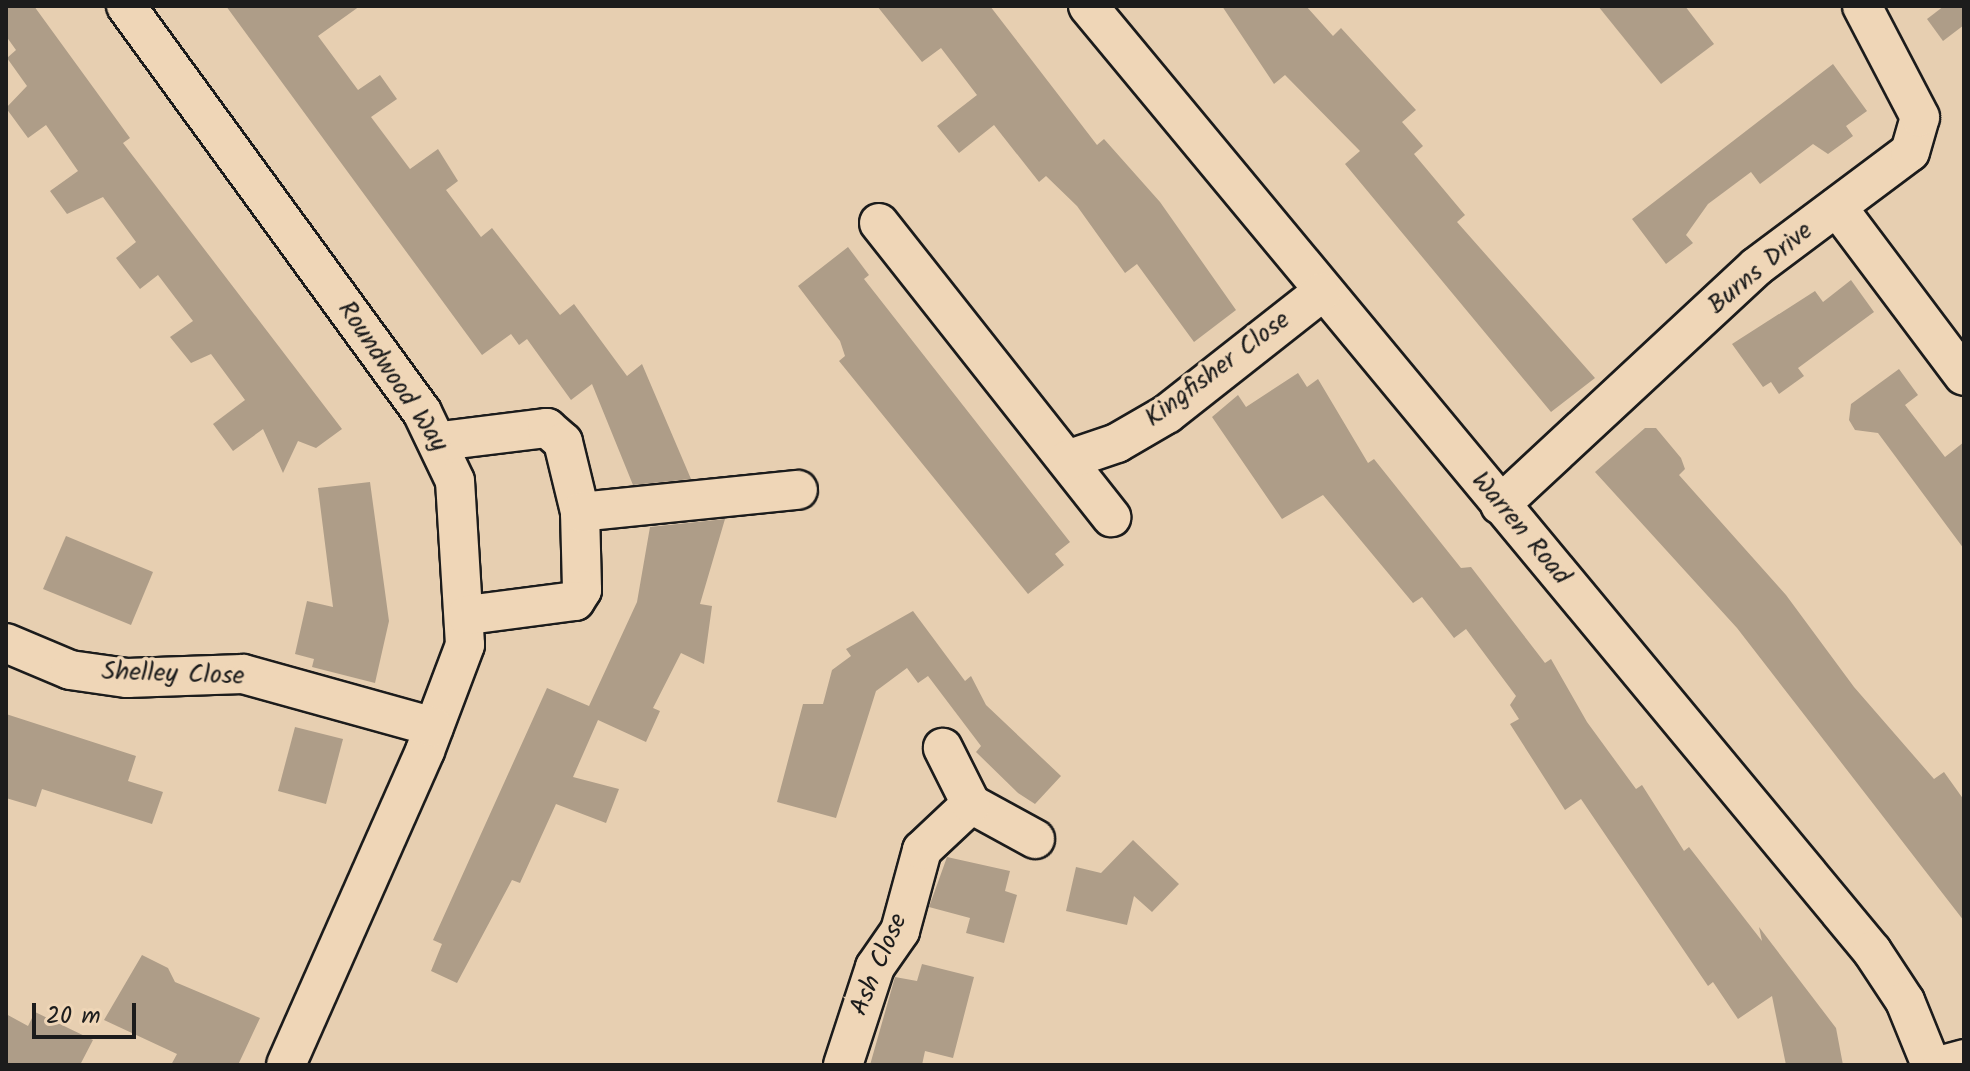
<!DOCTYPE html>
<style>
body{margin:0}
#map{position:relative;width:1970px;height:1071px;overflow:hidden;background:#e7cfb1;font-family:Kalam,sans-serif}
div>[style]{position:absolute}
.building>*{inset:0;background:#ae9d88}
.roads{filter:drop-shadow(2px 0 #1c1c1c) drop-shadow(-2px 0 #1c1c1c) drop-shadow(0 2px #1c1c1c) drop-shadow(0 -2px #1c1c1c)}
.minor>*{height:38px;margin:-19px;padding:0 19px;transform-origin:19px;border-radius:19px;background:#efd6b7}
span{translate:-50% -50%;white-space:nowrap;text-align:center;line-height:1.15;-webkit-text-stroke:7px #efd6b7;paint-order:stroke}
.street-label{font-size:26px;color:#1c1c1c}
.frame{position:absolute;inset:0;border:8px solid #1c1c1c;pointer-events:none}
.scale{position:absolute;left:32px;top:1003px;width:104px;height:36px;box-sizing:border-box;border:4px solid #1c1c1c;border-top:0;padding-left:10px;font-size:24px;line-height:28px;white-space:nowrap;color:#1c1c1c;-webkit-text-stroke:6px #efd6b7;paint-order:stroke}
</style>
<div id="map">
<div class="building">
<div style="clip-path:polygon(6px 6px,34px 6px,130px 138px,123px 143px,342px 429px,316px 448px,298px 441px,283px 473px,263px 429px,233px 451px,213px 424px,245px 400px,211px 354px,191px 363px,170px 337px,193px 321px,158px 275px,140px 289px,116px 258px,136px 242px,103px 197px,67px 214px,50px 191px,78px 171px,46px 125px,28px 138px,6px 108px,27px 86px,7px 58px,16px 50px,6px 36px)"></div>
<div style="clip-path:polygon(226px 6px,360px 6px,318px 36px,358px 90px,380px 75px,397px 99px,371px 117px,410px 169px,438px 149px,458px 181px,446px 190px,481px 237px,492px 228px,560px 315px,574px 304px,627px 376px,642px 364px,691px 479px,633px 485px,592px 384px,571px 400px,527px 339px,519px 345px,511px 334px,482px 355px)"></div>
<div style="clip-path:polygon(877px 6px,990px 6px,1097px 145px,1104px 139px,1160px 202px,1236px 310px,1194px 342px,1137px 264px,1125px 273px,1077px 206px,1046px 176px,1039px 182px,994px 125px,959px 153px,937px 126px,977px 95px,941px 48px,922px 62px)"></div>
<div style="clip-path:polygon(1222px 6px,1306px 6px,1333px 36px,1341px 28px,1416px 110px,1402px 122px,1423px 146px,1414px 154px,1465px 215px,1457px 222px,1595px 378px,1551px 412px,1345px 164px,1360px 151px,1285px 75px,1274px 84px)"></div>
<div style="clip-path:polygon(1598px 6px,1685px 6px,1714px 44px,1661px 84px)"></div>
<div style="clip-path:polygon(1944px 6px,1964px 6px,1964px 25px,1943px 41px,1927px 19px)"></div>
<div style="clip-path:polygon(1833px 64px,1867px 111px,1846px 126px,1853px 136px,1828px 154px,1813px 144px,1760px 184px,1751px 172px,1708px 204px,1686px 235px,1693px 243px,1666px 264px,1632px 219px)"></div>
<div style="clip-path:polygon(848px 247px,869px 275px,864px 279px,1070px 542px,1055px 554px,1064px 565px,1028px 594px,839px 361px,845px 356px,840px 341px,798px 286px)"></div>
<div style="clip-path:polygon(1851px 280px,1874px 312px,1798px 368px,1804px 376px,1779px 394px,1771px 382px,1763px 387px,1732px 344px,1815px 291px,1823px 302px)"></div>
<div style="clip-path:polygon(1899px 369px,1918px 395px,1905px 405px,1945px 457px,1964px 442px,1964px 549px,1878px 433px,1855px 430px,1849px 420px,1851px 404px)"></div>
<div style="clip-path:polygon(1298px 373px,1307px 387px,1318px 379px,1368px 463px,1374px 459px,1461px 568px,1471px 567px,1545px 663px,1551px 659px,1587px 722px,1636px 789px,1642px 785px,1684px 851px,1689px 847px,1762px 941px,1759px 927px,1836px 1028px,1843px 1065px,1786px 1065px,1772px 996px,1738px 1019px,1713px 982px,1708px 986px,1581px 799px,1565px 810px,1510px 724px,1519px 719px,1510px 705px,1516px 696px,1466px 629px,1454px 638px,1422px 597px,1413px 603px,1323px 495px,1282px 519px,1212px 417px,1238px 395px,1246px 407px)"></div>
<div style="clip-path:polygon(1645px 428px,1656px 428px,1681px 458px,1685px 469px,1679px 475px,1786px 595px,1854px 687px,1934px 779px,1944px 772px,1964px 800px,1964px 921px,1737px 628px,1595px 472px)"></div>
<div style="clip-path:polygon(370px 482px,389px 621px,375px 683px,312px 667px,314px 659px,295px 654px,307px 601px,333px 607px,318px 488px)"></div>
<div style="clip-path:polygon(725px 519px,700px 604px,712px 606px,704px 664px,681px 653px,653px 708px,660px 711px,646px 742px,598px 720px,573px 777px,619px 789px,606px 823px,556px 804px,520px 883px,512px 880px,457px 983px,431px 971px,442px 944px,433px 940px,547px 688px,589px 706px,637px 602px,650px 527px)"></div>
<div style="clip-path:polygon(66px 536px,153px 572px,131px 625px,43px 589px)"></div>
<div style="clip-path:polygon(913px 611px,965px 681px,971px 676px,986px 705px,1061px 776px,1035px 804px,1018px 793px,976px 752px,981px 746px,928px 676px,918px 683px,907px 668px,876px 691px,836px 818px,777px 802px,803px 704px,823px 704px,832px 670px,851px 656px,846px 649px)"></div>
<div style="clip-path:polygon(6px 714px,136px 756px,128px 781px,163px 792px,152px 824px,42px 789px,36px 807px,6px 798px)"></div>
<div style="clip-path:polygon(295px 727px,343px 739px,326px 804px,278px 791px)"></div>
<div style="clip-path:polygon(1133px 840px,1179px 884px,1152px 912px,1134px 896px,1127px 925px,1066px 911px,1076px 867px,1101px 873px)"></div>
<div style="clip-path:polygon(947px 857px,1010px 871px,1005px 891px,1017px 895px,1004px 943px,966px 933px,970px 918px,929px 907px)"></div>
<div style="clip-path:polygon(142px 955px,168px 968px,175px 982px,260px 1018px,238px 1065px,171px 1065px,177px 1054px,104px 1020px)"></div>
<div style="clip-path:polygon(922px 964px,974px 977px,953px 1058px,925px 1051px,922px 1065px,870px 1065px,895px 977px,917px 981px)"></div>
<div style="clip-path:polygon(35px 1012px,93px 1040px,80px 1065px,6px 1065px,6px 1014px,28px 1026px)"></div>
</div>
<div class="roads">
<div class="minor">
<div style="left:126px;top:6px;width:502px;rotate:53.91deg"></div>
<div style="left:422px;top:412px;width:76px;rotate:64.4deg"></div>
<div style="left:455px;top:481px;width:164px;rotate:86.5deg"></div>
<div style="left:465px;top:645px;width:113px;rotate:110.7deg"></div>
<div style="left:425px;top:751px;width:343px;rotate:113.9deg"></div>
<div style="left:1088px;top:6px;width:1228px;rotate:50.32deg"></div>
<div style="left:1872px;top:951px;width:60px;rotate:56.6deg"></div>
<div style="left:1905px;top:1001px;width:69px;rotate:67.9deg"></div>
<div style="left:1837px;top:207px;width:211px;rotate:53.1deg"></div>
<div style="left:879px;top:223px;width:375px;rotate:51.7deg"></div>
<div style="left:441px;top:441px;width:107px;rotate:-7deg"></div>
<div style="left:547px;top:428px;width:21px;rotate:41deg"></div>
<div style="left:563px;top:442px;width:72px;rotate:76.3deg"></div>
<div style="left:580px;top:512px;width:78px;rotate:88.5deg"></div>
<div style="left:582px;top:590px;width:13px;rotate:122deg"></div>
<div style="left:575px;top:601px;width:109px;rotate:172.6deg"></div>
<div style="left:1067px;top:460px;width:53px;rotate:-18.8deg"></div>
<div style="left:1117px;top:443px;width:58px;rotate:-30.1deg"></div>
<div style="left:1167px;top:414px;width:197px;rotate:-38.2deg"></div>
<div style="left:1500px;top:505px;width:350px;rotate:-42.9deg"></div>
<div style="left:1756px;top:267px;width:192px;rotate:-36.8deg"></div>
<div style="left:1910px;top:152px;width:36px;rotate:-74deg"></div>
<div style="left:1920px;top:117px;width:125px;rotate:-117.6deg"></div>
<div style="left:580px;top:512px;width:219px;rotate:-5.8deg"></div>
<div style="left:6px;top:643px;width:69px;rotate:22.9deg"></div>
<div style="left:70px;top:670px;width:58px;rotate:8deg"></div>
<div style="left:127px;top:678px;width:116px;rotate:-2deg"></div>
<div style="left:243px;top:674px;width:198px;rotate:15.5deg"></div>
<div style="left:971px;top:804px;width:73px;rotate:28.7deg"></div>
<div style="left:843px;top:1065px;width:103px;rotate:-71.9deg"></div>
<div style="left:875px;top:967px;width:44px;rotate:-55.2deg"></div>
<div style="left:900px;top:931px;width:84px;rotate:-74.8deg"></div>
<div style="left:922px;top:850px;width:67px;rotate:-43.2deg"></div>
<div style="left:971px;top:804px;width:63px;rotate:-116.6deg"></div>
<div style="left:1942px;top:1065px;width:23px;rotate:-15deg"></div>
</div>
</div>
<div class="street-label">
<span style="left:1761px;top:269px;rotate:-40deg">Burns Drive</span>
<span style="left:1218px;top:370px;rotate:-37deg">Kingfisher Close</span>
<span style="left:392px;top:377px;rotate:56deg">Roundwood Way</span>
<span style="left:1520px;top:529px;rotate:50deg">Warren Road</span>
<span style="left:173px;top:675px;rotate:2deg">Shelley Close</span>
<span style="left:880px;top:965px;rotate:-67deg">Ash Close</span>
</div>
<div class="frame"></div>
<div class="scale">20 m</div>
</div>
